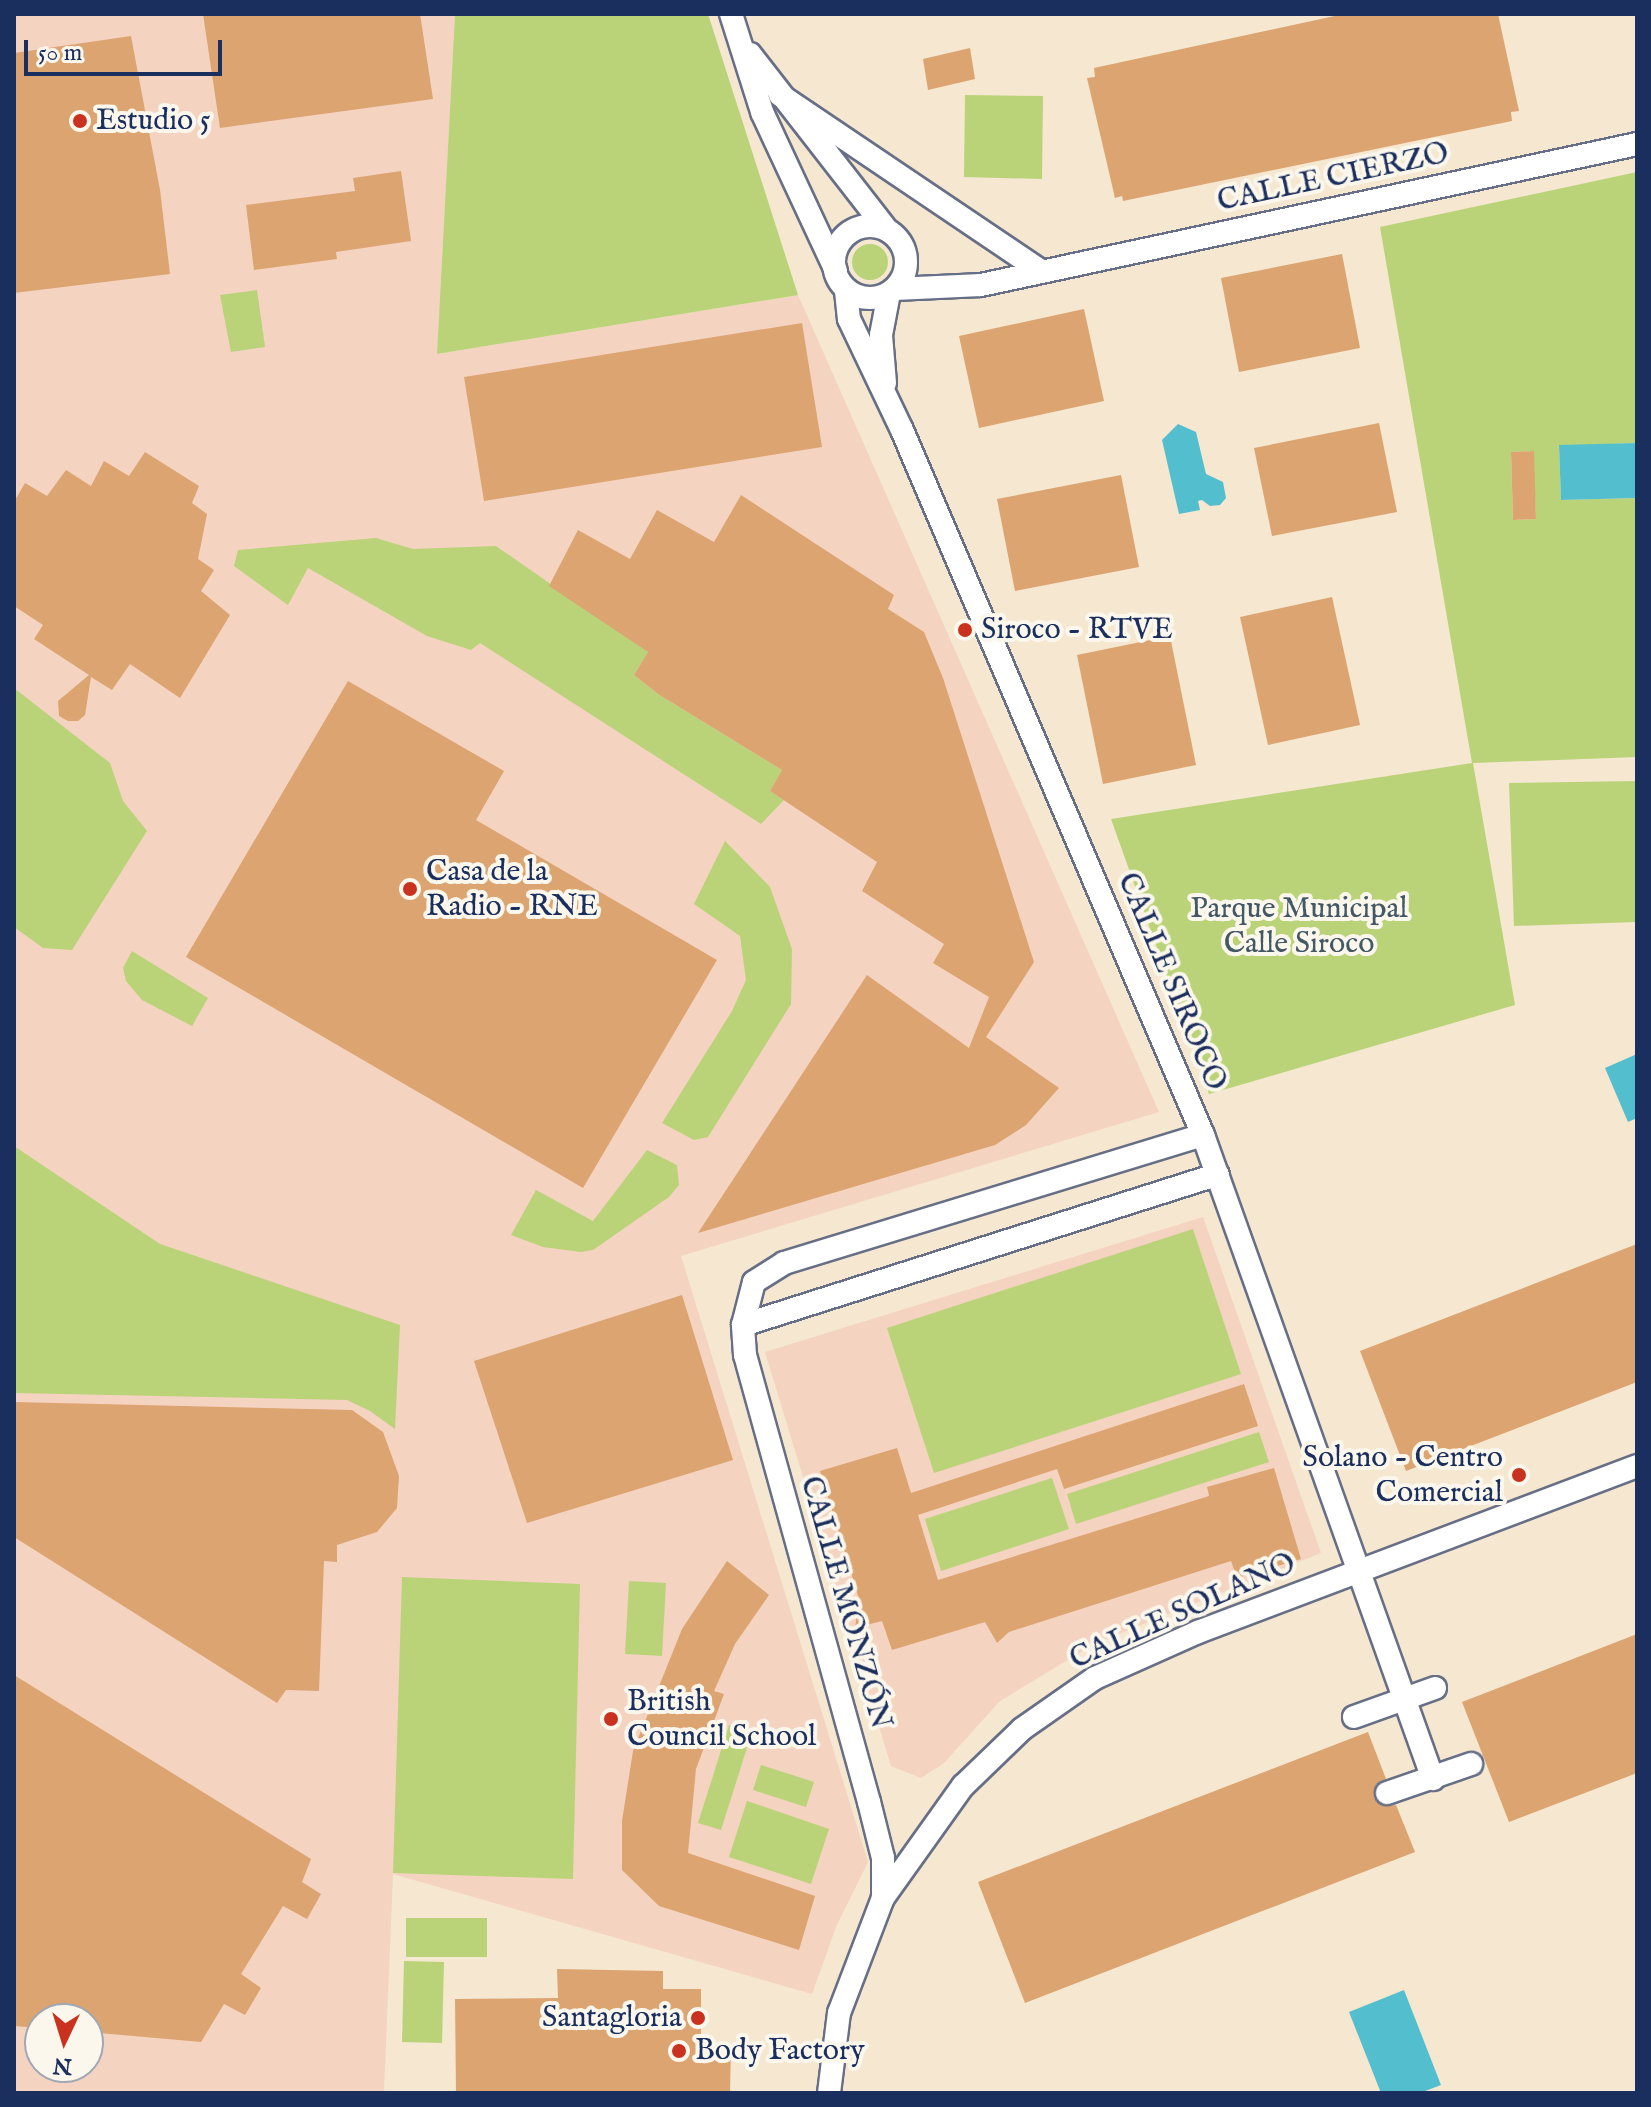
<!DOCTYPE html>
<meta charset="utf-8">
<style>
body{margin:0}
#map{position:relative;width:1651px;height:2107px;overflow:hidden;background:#f5e7d0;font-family:"IM FELL English",serif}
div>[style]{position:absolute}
.built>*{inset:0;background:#f4d3c1}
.green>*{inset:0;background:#bad378}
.round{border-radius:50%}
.water>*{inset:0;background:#53bece}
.building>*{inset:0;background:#dca470}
.roads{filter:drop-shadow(2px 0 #676f86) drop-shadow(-2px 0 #676f86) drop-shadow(0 2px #676f86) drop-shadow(0 -2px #676f86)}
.minor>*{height:22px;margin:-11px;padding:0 11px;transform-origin:11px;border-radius:11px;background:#fff}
.minor>.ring{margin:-11px;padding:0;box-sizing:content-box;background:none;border:22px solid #fff;border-radius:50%}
.dots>*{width:22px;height:22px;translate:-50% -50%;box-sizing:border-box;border:4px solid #fbf7ec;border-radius:50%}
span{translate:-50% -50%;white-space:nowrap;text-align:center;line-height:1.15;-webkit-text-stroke:8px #fbf7ec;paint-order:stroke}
.poi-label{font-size:30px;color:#1b2f5e}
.left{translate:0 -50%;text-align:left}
.right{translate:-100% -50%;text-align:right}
.street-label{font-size:30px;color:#1b2f5e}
.park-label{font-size:30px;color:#435864}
.frame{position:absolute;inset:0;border:16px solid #1b2f5e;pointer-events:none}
.north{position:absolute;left:24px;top:2003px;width:80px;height:80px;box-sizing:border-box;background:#fbf7ec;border:2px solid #a1a7b3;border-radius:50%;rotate:184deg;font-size:22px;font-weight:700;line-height:32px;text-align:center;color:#1b2f5e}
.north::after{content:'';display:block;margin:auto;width:28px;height:36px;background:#c8321e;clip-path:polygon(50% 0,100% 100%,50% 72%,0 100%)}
.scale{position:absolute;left:24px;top:40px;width:198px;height:36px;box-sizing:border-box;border:4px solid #1b2f5e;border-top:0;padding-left:10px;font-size:24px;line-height:28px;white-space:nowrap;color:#1b2f5e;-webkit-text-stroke:6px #fbf7ec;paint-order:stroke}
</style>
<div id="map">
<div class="built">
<div style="clip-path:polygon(evenodd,14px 14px,455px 14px,437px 354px,798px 295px,1159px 1112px,681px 1256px,868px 1862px,836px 1927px,812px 1994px,393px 1874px,384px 2093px,14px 2092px,14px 14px,40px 2019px,88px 2019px,88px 2067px,40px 2067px,40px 2019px)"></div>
<div style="clip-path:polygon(1203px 1217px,1321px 1553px,1096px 1643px,1000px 1701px,944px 1763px,921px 1778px,891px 1766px,765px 1352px)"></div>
</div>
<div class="green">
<div style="clip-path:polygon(455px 14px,708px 14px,798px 295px,437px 354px)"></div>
<div style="clip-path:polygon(965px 95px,1043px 96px,1042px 179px,964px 177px)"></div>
<div style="clip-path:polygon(evenodd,1637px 172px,1637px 443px,1559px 446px,1561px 500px,1637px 498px,1637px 757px,1473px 763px,1515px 1005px,1209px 1094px,1111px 819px,1472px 763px,1380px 227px,1637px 172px,1533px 451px,1536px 519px,1513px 520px,1511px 452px,1533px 451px)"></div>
<div class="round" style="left:852px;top:244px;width:36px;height:36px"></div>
<div style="clip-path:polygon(257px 290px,265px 347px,231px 352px,220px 295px)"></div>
<div style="clip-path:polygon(376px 538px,413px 549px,496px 546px,648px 652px,634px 675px,658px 694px,782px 770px,770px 791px,784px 800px,761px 824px,480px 643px,471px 650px,427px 636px,308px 568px,288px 605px,234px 566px,238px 550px)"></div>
<div style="clip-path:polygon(14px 688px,110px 763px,123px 801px,147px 831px,72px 950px,43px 948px,14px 927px)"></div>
<div style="clip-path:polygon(1637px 781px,1637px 922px,1514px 926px,1509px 783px)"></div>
<div style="clip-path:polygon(725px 841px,770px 887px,792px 949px,791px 1004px,708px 1137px,694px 1140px,662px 1123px,732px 1011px,746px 980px,740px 936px,694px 904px)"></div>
<div style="clip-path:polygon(132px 951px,208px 998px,192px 1026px,142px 1000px,126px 981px,123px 968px)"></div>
<div style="clip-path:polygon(14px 1146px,160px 1244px,400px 1325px,395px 1429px,370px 1411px,347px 1400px,14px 1393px)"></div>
<div style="clip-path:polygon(647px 1150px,677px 1165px,679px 1185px,669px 1197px,593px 1250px,581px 1252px,543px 1247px,511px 1235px,536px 1190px,593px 1221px)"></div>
<div style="clip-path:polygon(1193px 1229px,1241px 1374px,934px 1473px,887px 1328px)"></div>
<div style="clip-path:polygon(1259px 1432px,1269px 1462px,1076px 1524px,1067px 1494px)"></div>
<div style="clip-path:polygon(1052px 1478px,1069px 1529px,941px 1571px,925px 1519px)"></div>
<div style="clip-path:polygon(402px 1577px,580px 1584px,573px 1879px,393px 1873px)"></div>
<div style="clip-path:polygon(629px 1581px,666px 1583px,662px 1656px,625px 1654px)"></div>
<div style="clip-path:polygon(729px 1725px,752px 1732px,721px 1830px,698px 1823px)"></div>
<div style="clip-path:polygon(761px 1765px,814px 1782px,806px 1807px,753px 1790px)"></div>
<div style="clip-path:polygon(747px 1801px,829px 1829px,811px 1884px,729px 1857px)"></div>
<div style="clip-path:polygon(406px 1918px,487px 1918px,487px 1957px,406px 1957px)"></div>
<div style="clip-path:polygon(404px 1961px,444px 1962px,442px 2043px,402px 2042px)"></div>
</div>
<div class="water">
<div style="clip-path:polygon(1178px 424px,1196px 432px,1206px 474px,1223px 482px,1226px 498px,1220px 505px,1210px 506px,1202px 500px,1198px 501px,1200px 510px,1179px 514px,1162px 440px)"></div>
<div style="clip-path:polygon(1637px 443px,1637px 498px,1561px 500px,1559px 445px)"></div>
<div style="clip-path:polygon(1637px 1054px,1637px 1118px,1628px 1122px,1605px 1068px)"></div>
<div style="clip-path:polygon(1404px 1990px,1441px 2085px,1420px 2093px,1381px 2093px,1349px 2012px)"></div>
</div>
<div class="building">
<div style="clip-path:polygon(203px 14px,420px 14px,433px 99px,220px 128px)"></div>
<div style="clip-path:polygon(1344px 14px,1498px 14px,1519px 111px,1511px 112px,1512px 121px,1123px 201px,1122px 196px,1115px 198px,1087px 78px,1095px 77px,1094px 68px)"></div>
<div style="clip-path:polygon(131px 36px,160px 190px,170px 274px,14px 293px,14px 53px)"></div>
<div style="clip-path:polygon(970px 48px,975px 79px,928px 90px,923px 59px)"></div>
<div style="clip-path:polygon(401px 171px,411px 241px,336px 252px,337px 259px,254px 270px,246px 205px,355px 191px,353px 178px)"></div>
<div style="clip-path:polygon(1342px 254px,1360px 348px,1239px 372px,1221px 278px)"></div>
<div style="clip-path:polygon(1084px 309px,1104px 401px,979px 428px,959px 336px)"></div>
<div style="clip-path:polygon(802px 323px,822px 447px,484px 501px,464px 377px)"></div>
<div style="clip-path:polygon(1379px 423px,1397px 512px,1272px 536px,1254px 448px)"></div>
<div style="clip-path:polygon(1534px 451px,1536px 519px,1513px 520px,1511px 452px)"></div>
<div style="clip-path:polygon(145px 452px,199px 486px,192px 503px,207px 514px,198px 559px,214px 570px,201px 591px,230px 615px,180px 698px,130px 664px,112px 690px,91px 677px,85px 715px,78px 721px,68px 721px,59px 716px,58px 701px,89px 675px,34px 639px,43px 625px,14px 606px,14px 502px,25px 483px,47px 496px,66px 470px,91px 486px,104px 461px,129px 476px)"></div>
<div style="clip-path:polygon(1121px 475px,1139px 567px,1015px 591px,997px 499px)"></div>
<div style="clip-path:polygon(741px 495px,894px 595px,888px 609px,924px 632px,943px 678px,1034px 962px,986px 1037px,1059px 1088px,1026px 1125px,995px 1145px,698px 1233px,867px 975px,969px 1048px,989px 997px,933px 963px,944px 944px,862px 891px,877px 862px,770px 791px,782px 770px,658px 694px,634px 675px,648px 652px,549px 586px,578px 530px,630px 559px,657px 510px,714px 542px)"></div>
<div style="clip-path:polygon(1332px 597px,1360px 725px,1268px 745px,1240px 617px)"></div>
<div style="clip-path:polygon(1170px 636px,1196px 765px,1103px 784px,1077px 655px)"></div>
<div style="clip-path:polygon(348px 681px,504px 771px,476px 820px,717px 960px,583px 1188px,186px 957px)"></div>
<div style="clip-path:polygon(1637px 1244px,1637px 1382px,1406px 1471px,1360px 1351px)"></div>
<div style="clip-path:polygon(682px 1295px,733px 1460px,527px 1523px,474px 1361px)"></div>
<div style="clip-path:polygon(1244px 1384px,1258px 1426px,1064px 1489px,1057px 1469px,918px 1515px,938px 1580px,1209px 1496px,1207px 1487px,1274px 1468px,1301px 1559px,1237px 1578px,1231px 1561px,1009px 1632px,997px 1643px,985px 1622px,892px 1650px,882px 1621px,855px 1628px,859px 1599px,820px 1471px,897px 1448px,911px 1493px)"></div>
<div style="clip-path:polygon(14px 1402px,352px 1410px,383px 1432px,399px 1476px,397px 1508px,377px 1532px,337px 1545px,337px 1562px,324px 1561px,319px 1691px,286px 1690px,277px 1703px,14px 1537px)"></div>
<div style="clip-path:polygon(727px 1561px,769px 1595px,735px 1644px,714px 1691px,724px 1694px,696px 1769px,688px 1853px,815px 1896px,799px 1950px,659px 1906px,622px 1870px,622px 1821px,633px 1751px,682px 1629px)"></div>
<div style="clip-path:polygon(1637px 1634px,1637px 1773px,1509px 1822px,1462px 1702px)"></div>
<div style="clip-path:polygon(14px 1675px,311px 1859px,302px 1882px,321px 1894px,307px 1919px,283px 1906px,241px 1974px,261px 1988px,245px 2015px,224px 2004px,201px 2042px,88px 2032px,88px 2019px,40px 2019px,40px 2028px,14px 2026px)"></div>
<div style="clip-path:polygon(1368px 1732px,1386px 1779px,1376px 1784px,1374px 1798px,1384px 1806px,1396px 1805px,1415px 1852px,1025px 2003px,978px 1882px)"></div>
<div style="clip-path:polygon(557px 1969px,663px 1971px,663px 1989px,701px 1989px,701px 2045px,731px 2045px,730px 2093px,456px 2093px,455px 1999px,558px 1998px)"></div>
</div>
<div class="roads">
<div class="minor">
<div style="left:731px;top:14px;width:103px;rotate:72.4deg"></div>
<div style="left:762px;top:112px;width:175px;rotate:65deg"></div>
<div style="left:750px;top:54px;width:223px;rotate:52.1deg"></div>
<div style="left:780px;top:95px;width:315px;rotate:34deg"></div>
<div class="ring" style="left:834px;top:226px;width:50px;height:50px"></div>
<div style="left:895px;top:289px;width:86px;rotate:-2.7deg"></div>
<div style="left:981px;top:285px;width:671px;rotate:-12.13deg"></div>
<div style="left:846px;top:291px;width:28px;rotate:84deg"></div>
<div style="left:849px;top:319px;width:123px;rotate:64.5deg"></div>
<div style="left:902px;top:430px;width:767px;rotate:66.88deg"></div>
<div style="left:1203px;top:1135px;width:684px;rotate:70.35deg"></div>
<div style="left:885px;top:383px;width:48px;rotate:-94.8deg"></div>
<div style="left:881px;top:335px;width:43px;rotate:-79.2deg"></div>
<div style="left:743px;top:1325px;width:498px;rotate:-17.6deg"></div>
<div style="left:1354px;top:1717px;width:86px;rotate:-19.7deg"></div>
<div style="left:1387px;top:1793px;width:89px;rotate:-19deg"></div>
<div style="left:883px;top:1898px;width:40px;rotate:-90deg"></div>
<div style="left:883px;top:1858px;width:58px;rotate:-104deg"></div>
<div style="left:869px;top:1802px;width:464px;rotate:-105.5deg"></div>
<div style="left:745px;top:1355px;width:30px;rotate:-94deg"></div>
<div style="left:743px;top:1325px;width:44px;rotate:-75.7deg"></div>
<div style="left:754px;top:1282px;width:36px;rotate:-32deg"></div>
<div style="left:784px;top:1263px;width:438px;rotate:-17deg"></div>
<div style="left:829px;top:2093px;width:81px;rotate:-82.9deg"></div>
<div style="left:839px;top:2013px;width:123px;rotate:-69.1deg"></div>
<div style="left:883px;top:1898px;width:138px;rotate:-54.5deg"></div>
<div style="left:963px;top:1786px;width:82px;rotate:-44deg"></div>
<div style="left:1022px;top:1729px;width:89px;rotate:-34.9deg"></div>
<div style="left:1095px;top:1678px;width:113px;rotate:-24.1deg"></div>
<div style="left:1198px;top:1632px;width:469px;rotate:-20.7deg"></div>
</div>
</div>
<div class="dots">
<div style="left:80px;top:121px;background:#c8321e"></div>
<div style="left:965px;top:630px;background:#c8321e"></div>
<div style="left:410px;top:889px;background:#c8321e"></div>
<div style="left:1519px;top:1475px;background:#c8321e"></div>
<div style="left:611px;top:1719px;background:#c8321e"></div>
<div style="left:698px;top:2018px;background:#c8321e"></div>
<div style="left:679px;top:2051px;background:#c8321e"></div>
</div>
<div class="poi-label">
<span class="left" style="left:96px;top:121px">Estudio 5</span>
<span class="left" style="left:981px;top:630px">Siroco - RTVE</span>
<span class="left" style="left:426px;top:889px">Casa de la<br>Radio - RNE</span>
<span class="right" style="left:1503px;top:1475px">Solano - Centro<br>Comercial</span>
<span class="left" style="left:627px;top:1719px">British<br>Council School</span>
<span class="right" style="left:682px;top:2018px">Santagloria</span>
<span class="left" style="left:695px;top:2051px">Body Factory</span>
</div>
<div class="street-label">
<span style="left:1333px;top:178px;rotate:-12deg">CALLE CIERZO</span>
<span style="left:1171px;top:982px;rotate:67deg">CALLE SIROCO</span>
<span style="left:845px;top:1603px;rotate:74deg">CALLE MONZÓN</span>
<span style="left:1183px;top:1612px;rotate:-24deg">CALLE SOLANO</span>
</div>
<div class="park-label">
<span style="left:1299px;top:926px">Parque Municipal<br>Calle Siroco</span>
</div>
<div class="frame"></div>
<div class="north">N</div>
<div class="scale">50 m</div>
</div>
